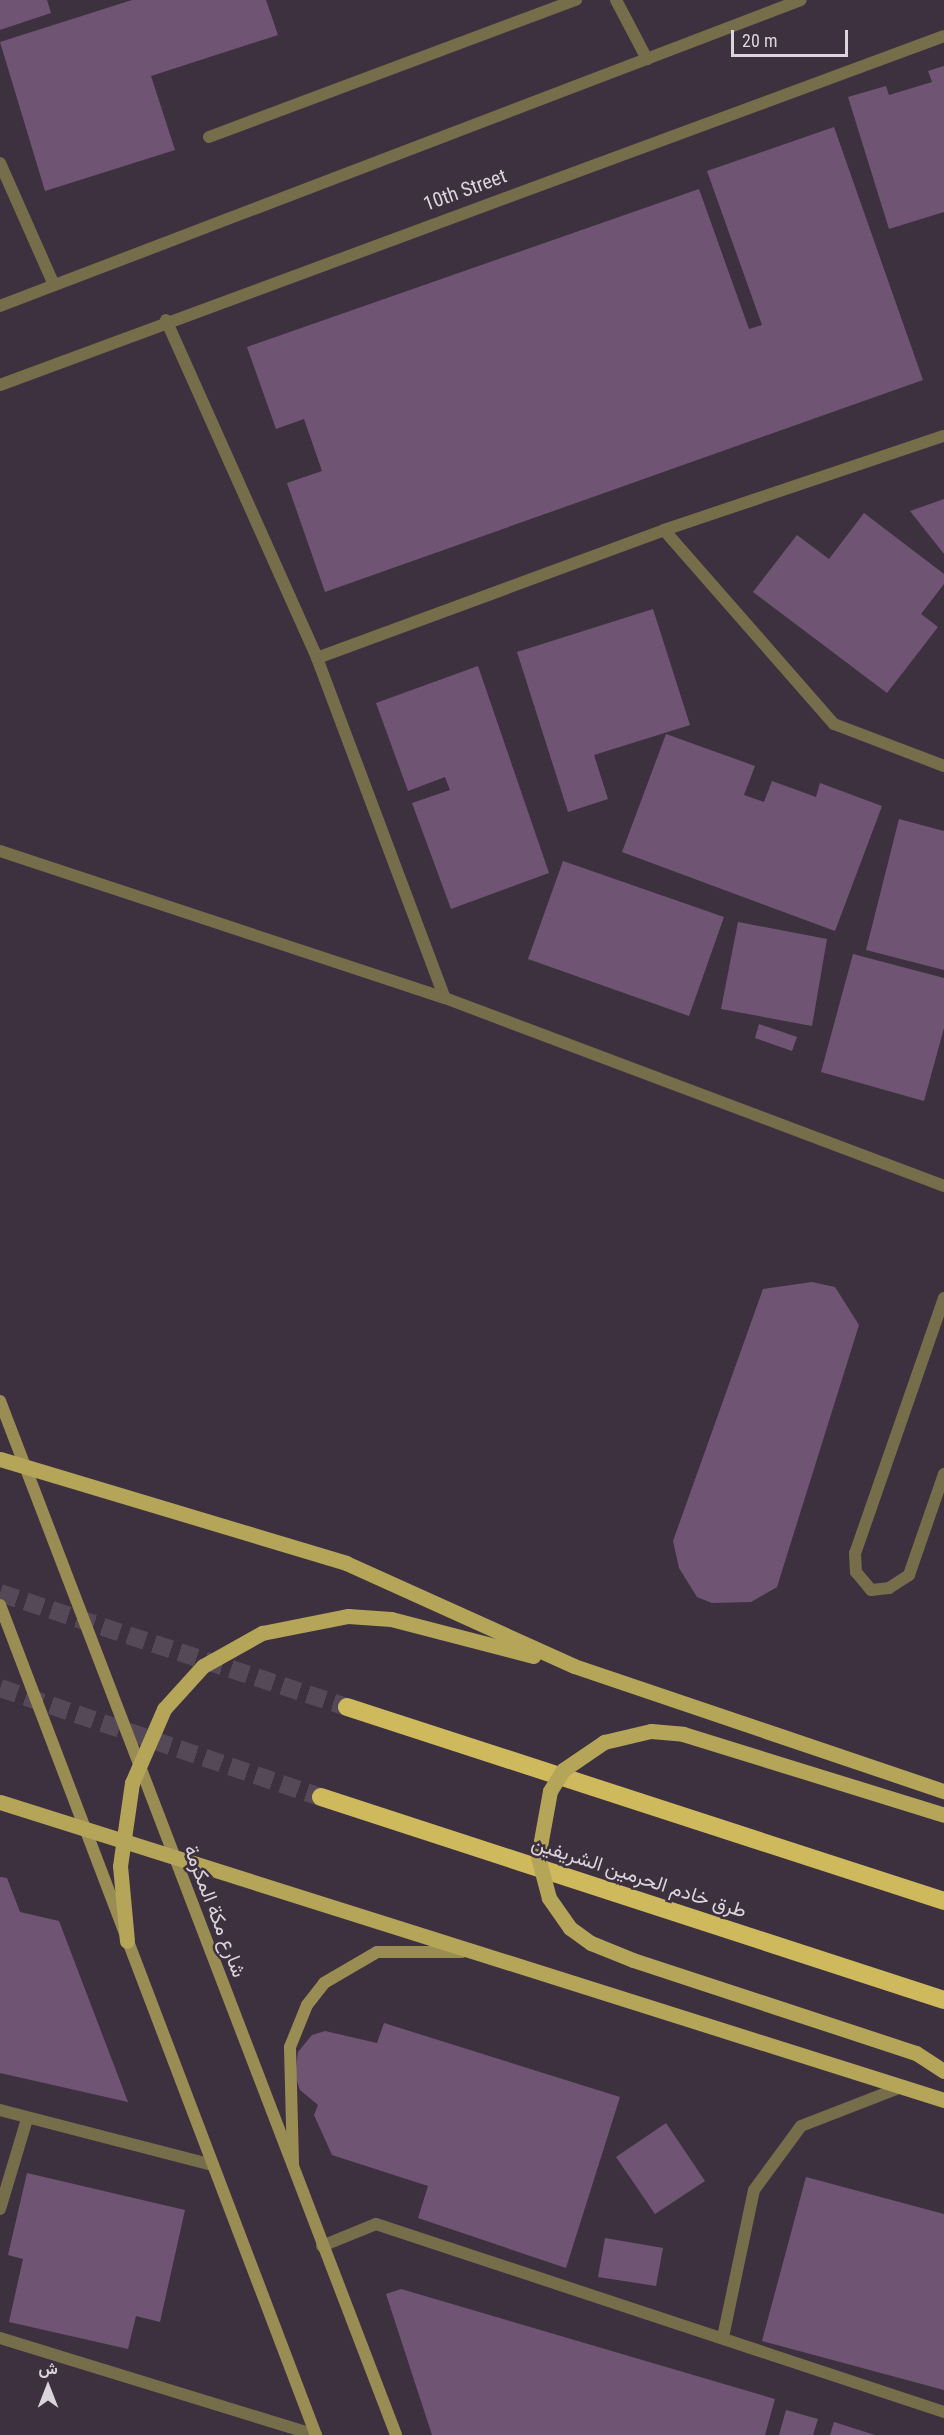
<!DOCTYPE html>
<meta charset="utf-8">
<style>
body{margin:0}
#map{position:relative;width:944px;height:2435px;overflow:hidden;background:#3d313f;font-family:"Roboto Condensed",Vazirmatn,sans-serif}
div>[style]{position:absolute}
.building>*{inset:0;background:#6f5573}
.motorway-tunnel>*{height:18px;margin-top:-9px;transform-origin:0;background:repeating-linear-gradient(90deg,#554957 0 18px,transparent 0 27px)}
.service>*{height:12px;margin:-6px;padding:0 6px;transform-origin:6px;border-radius:6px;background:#766e4b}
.minor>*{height:12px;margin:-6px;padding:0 6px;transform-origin:6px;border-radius:6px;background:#766e4b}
.tertiary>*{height:12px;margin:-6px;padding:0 6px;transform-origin:6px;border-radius:6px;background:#766e4b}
.secondary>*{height:12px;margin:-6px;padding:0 6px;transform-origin:6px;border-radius:6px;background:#9a8d53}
.primary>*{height:15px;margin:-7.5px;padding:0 7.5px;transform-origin:7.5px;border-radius:7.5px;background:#b5a559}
.motorway>*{height:18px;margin:-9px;padding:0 9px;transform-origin:9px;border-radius:9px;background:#ceba5d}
.primary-bridge>*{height:15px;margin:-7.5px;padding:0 7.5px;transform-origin:7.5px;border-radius:7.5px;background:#b5a559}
span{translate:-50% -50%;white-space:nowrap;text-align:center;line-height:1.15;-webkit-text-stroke:5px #3d313f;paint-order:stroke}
.street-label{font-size:20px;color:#dcd4dd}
.north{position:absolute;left:18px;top:2357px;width:60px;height:60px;-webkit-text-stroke:4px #3d313f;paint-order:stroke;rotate:0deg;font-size:16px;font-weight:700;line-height:24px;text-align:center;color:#dcd4dd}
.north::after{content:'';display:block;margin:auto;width:21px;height:27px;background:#dcd4dd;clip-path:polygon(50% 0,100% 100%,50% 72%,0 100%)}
.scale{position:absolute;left:731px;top:30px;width:117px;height:27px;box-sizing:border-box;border:3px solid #dcd4dd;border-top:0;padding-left:8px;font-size:18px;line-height:21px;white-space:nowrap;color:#dcd4dd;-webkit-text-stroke:4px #3d313f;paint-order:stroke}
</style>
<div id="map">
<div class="building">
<div style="clip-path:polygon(0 0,47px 0,51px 13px,0 30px)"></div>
<div style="clip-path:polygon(132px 0,266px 0,278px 35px,151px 76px,175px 150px,45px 191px,0 42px)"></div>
<div style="clip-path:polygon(944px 66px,944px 212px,889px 229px,848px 97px,886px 86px,889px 95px,932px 82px,928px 71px)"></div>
<div style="clip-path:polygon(834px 127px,923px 380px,325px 592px,287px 483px,322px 471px,304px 419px,276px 429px,247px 347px,699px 189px,749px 329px,762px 325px,707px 171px)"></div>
<div style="clip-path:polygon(944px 499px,944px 554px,910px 511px)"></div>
<div style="clip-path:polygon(864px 513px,944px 574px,944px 584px,921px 614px,938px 627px,887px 693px,753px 592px,797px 535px,829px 559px)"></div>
<div style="clip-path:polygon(653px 609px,690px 725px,594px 755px,608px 799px,568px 812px,517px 652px)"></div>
<div style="clip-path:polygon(478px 666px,549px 873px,451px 909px,412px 803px,450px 790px,445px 777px,408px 791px,376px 703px)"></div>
<div style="clip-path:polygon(666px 734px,755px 766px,744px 795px,764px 802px,772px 781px,816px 797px,820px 783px,882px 806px,835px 931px,622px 852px)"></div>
<div style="clip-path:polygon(899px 819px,944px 831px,944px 970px,866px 950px)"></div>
<div style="clip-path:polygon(563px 861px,724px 917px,689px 1016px,528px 959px)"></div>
<div style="clip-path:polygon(738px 922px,827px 939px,812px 1026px,721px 1009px)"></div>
<div style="clip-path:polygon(853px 954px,944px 978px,944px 1028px,924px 1101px,821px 1072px)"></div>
<div style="clip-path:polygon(759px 1024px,797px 1037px,792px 1051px,755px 1038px)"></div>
<div style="clip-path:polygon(812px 1282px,835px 1287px,859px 1325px,777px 1587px,751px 1602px,712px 1603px,697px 1597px,679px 1568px,673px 1541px,763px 1289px)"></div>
<div style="clip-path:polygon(0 1877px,7px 1878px,20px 1912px,59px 1921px,128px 2102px,0 2073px)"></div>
<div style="clip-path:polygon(384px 2023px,620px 2097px,566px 2268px,418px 2218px,428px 2186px,332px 2155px,314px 2115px,318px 2105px,300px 2090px,295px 2076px,298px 2052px,312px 2035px,325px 2031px,377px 2043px)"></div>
<div style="clip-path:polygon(666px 2123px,705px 2181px,655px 2214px,616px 2157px)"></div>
<div style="clip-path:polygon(27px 2173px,185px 2210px,160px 2322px,136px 2316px,128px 2349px,9px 2322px,23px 2259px,8px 2255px)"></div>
<div style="clip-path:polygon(806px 2177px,944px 2214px,944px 2390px,762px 2341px)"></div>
<div style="clip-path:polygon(605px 2238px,663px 2248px,656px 2286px,598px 2277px)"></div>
<div style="clip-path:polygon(401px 2289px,775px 2399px,765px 2435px,432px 2435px,386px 2294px)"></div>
<div style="clip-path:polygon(786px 2410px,818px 2419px,813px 2435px,779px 2435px)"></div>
<div style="clip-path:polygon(834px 2422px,875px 2435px,830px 2435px)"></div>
</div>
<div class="motorway-tunnel">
<div style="left:0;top:1593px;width:365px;rotate:18.2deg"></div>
<div style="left:0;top:1688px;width:339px;rotate:18.8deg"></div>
</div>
<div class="service">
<div style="left:616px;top:0;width:67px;rotate:62.3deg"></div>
<div style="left:209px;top:137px;width:392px;rotate:-20.5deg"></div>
<div style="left:0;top:163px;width:133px;rotate:66.1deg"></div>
<div style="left:944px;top:1298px;width:270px;rotate:109.2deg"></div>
<div style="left:855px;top:1553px;width:19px;rotate:87deg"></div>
<div style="left:856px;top:1572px;width:23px;rotate:50deg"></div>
<div style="left:871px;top:1590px;width:18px;rotate:-6deg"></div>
<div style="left:889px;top:1588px;width:24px;rotate:-33deg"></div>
<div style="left:909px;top:1575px;width:107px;rotate:-70.9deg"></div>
</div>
<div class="minor">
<div style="left:166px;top:320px;width:370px;rotate:65.9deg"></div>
<div style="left:317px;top:658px;width:363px;rotate:69.4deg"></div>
<div style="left:445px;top:998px;width:533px;rotate:20.64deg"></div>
<div style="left:664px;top:530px;width:258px;rotate:48.8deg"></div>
<div style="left:834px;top:724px;width:118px;rotate:20.9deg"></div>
<div style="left:317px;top:658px;width:370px;rotate:-20.2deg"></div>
<div style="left:664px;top:530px;width:295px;rotate:-18.6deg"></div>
<div style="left:0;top:851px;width:469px;rotate:18.3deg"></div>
<div style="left:0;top:2110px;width:219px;rotate:14.5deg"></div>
<div style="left:0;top:2209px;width:94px;rotate:-73.3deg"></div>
<div style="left:322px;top:2246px;width:58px;rotate:-22.2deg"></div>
<div style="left:376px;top:2224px;width:598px;rotate:18.31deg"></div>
<div style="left:723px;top:2337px;width:150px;rotate:-78.1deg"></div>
<div style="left:754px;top:2190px;width:79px;rotate:-53.7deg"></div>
<div style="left:801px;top:2126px;width:110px;rotate:-21.2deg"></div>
<div style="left:0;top:2338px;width:331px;rotate:17.1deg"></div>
</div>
<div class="tertiary">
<div style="left:0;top:306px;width:857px;rotate:-20.91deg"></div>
<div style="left:0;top:385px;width:1006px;rotate:-20.29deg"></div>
</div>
<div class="secondary">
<div style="left:0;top:1401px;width:1107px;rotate:69.04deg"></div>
<div style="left:0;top:1605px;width:888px;rotate:69.16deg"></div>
<div style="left:293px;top:2163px;width:116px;rotate:-91.5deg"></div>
<div style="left:290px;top:2047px;width:45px;rotate:-68deg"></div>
<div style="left:307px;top:2005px;width:28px;rotate:-52deg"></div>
<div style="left:324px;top:1983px;width:61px;rotate:-30.3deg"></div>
<div style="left:377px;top:1952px;width:85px"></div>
</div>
<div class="primary">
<div style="left:0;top:1459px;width:361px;rotate:16.7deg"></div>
<div style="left:346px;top:1563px;width:250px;rotate:24.3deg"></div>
<div style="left:574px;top:1666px;width:391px;rotate:18.7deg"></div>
<div style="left:651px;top:1731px;width:32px;rotate:5deg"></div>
<div style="left:683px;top:1734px;width:273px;rotate:17.2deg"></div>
<div style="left:0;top:1802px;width:990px;rotate:17.52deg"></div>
<div style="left:570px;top:1928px;width:26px;rotate:36deg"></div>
<div style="left:591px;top:1943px;width:45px;rotate:22deg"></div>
<div style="left:633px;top:1960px;width:298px;rotate:18.2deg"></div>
<div style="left:916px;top:2053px;width:33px;rotate:33deg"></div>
<div style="left:127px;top:1941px;width:75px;rotate:-95.3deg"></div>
<div style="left:120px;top:1866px;width:84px;rotate:-81.8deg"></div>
<div style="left:132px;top:1783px;width:81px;rotate:-66.6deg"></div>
<div style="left:164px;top:1709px;width:58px;rotate:-47.8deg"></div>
<div style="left:203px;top:1666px;width:68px;rotate:-29.2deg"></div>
<div style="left:262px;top:1633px;width:88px;rotate:-11.2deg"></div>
<div style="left:348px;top:1616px;width:43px;rotate:4deg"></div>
<div style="left:391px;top:1619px;width:147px;rotate:14.6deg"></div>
</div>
<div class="motorway">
<div style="left:347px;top:1707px;width:628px;rotate:18deg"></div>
<div style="left:321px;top:1797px;width:655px;rotate:18.05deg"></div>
</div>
<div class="primary-bridge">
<div style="left:570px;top:1928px;width:37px;rotate:-125deg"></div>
<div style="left:549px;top:1898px;width:42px;rotate:-105deg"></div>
<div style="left:538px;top:1857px;width:67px;rotate:-79.7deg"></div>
<div style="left:550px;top:1791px;width:25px;rotate:-58deg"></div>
<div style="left:563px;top:1770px;width:50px;rotate:-34.3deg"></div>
<div style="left:604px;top:1742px;width:48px;rotate:-13.2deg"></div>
</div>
<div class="street-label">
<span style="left:465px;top:190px;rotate:-20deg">10th Street</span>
<span style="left:639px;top:1877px;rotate:18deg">طرق خادم الحرمين الشريفين</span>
<span style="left:215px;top:1911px;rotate:69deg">شارع مكة المكرمة</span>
</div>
<div class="north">ش</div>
<div class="scale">20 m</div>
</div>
